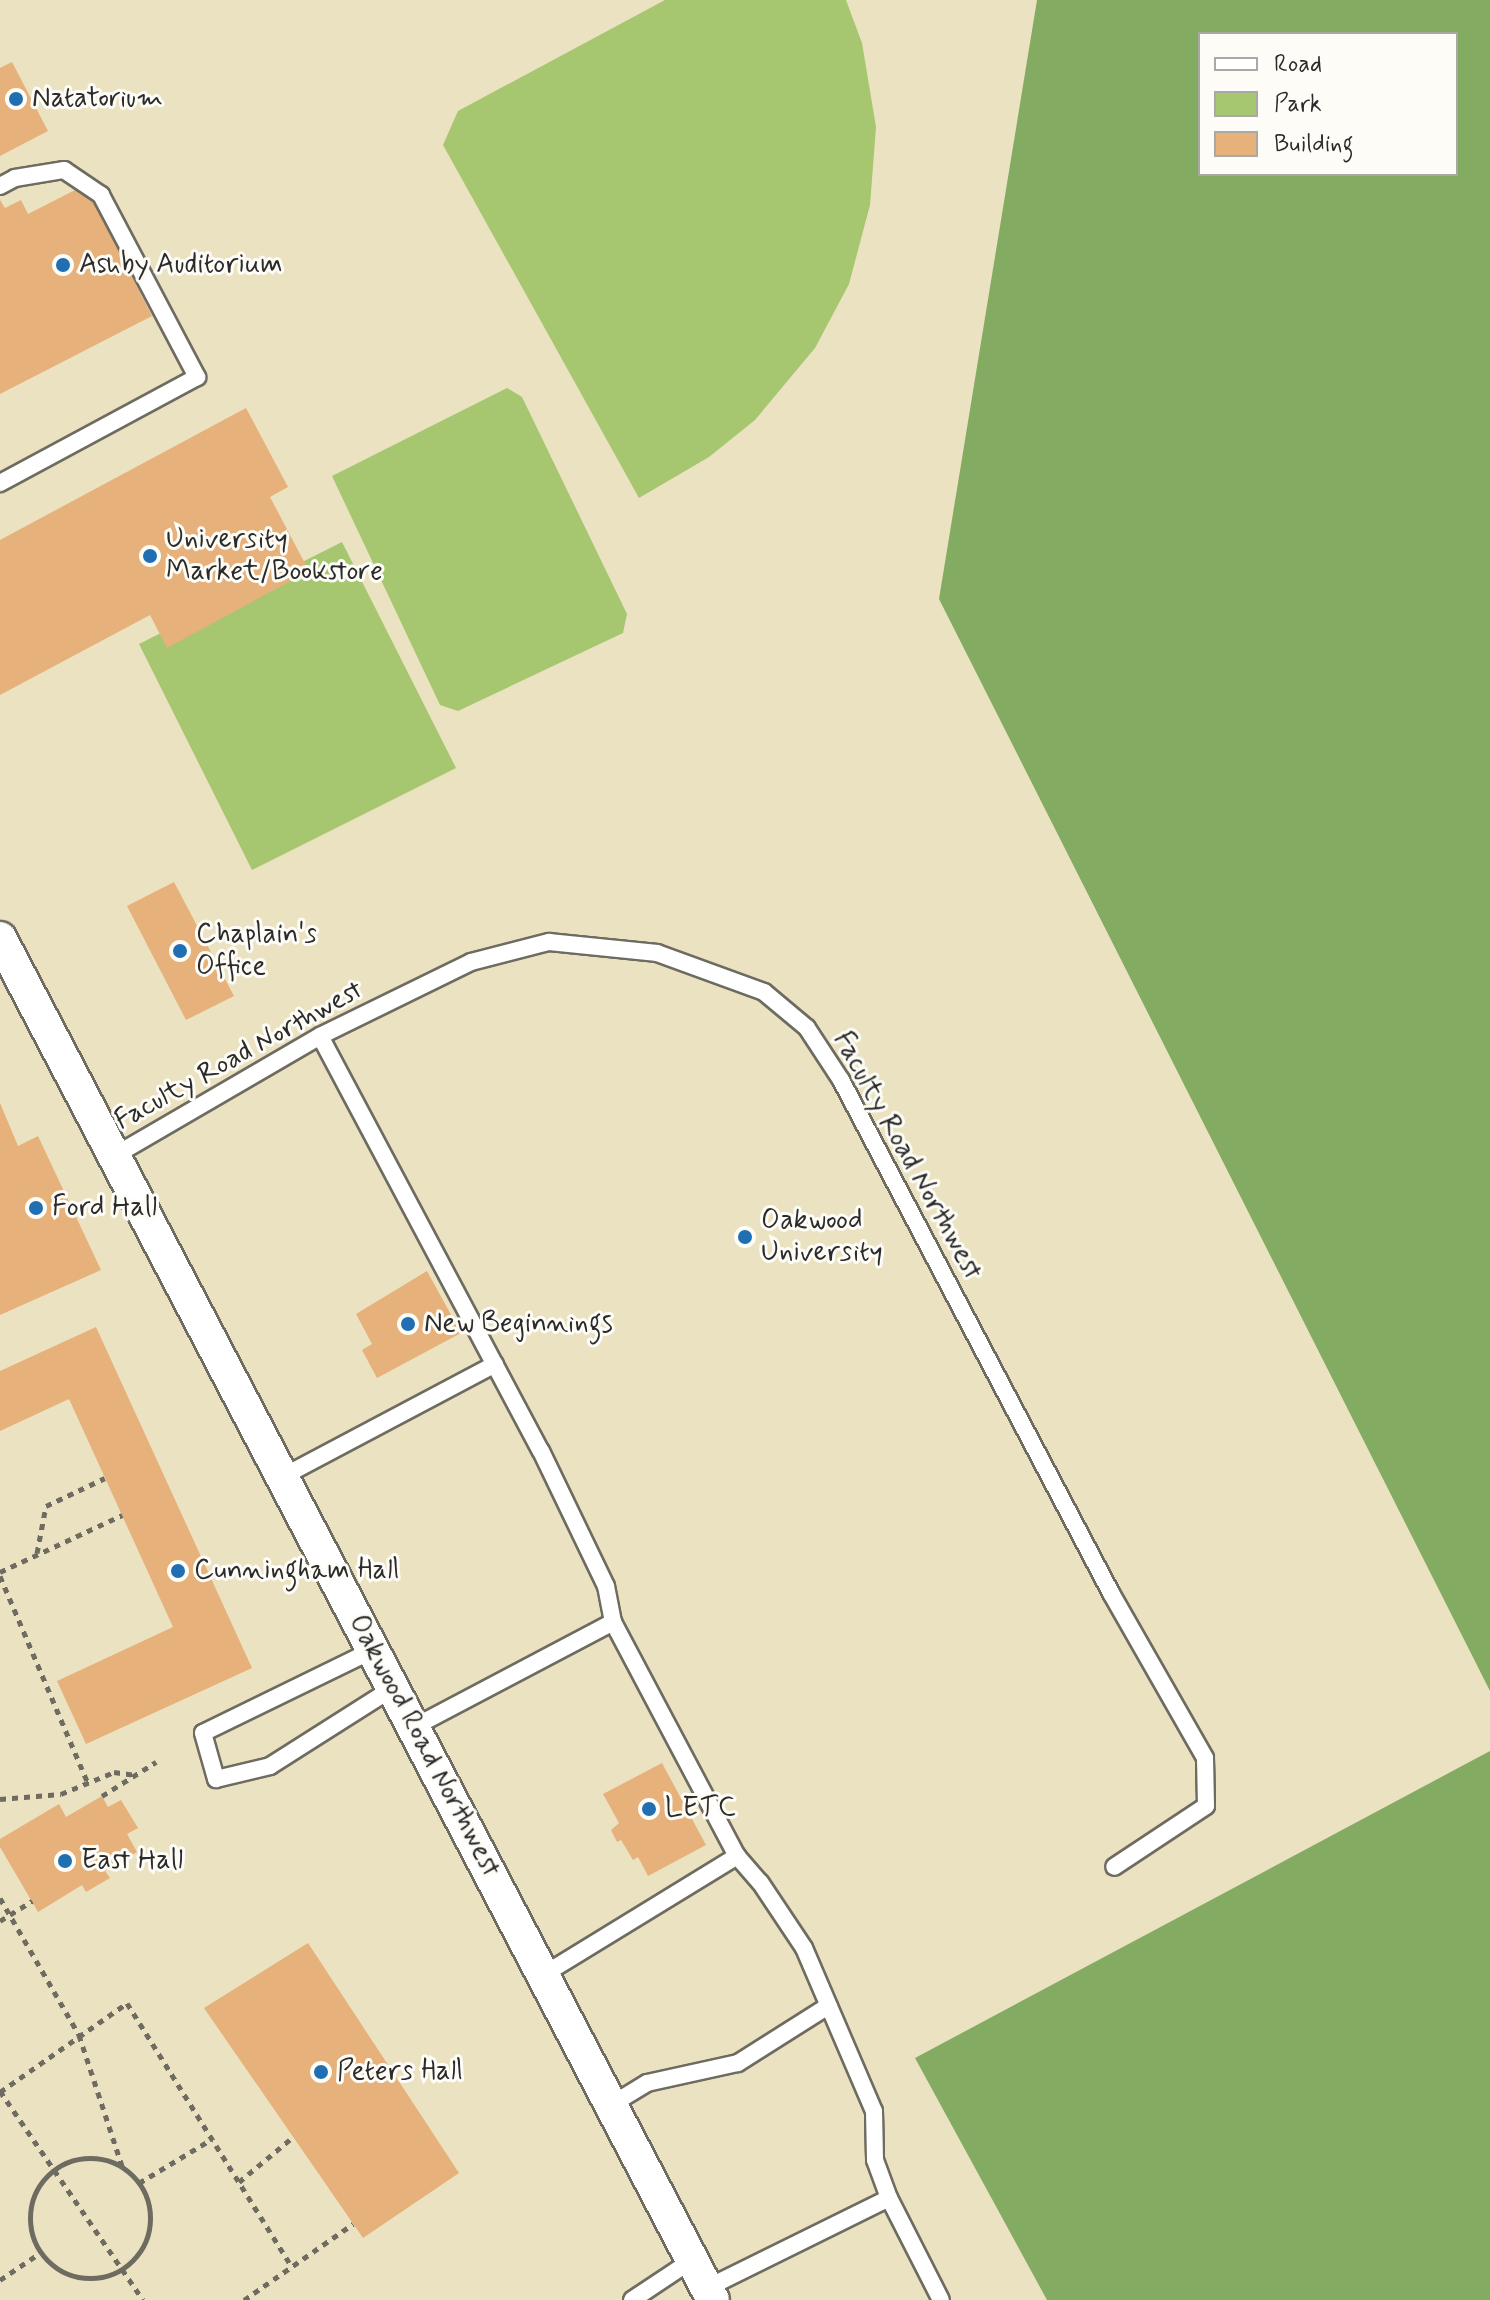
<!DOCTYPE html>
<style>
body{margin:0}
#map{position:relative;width:1490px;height:2300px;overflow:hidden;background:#ebe2c2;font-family:Mynerve,sans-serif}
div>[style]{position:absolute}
.green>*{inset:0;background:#a6c66f}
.forest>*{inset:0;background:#84ab62}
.building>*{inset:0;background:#e6b17a}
.path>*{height:5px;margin-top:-2.5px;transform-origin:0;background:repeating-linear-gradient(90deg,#6e6b60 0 6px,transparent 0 12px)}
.path>.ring{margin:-2.5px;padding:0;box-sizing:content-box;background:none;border:5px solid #6e6b60;border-radius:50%}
.roads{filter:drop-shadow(2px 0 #6e6b60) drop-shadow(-2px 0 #6e6b60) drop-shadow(0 2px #6e6b60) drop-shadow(0 -2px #6e6b60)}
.service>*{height:16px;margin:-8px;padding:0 8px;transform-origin:8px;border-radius:8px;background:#fff}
.minor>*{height:32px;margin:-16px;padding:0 16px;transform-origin:16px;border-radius:16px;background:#fff}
.dots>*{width:22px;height:22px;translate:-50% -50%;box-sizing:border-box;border:4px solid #fdfcf7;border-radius:50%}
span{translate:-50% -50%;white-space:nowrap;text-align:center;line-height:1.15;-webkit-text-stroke:6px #fdfcf7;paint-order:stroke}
.poi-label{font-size:28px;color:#2b2b2b}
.left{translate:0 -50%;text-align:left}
.street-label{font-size:28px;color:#2b2b2b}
.legend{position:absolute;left:1198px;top:32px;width:260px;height:144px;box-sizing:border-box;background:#fdfcf7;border:2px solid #a9a8a5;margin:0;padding:10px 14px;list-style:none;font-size:24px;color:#2b2b2b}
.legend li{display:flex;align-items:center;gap:16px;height:40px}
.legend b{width:40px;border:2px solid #a9a8a5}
</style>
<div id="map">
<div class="green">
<div style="clip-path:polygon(665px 0,846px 0,862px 43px,876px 127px,870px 205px,849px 284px,815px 348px,755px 420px,709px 457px,639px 498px,443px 145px,458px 111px)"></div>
<div style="clip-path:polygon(507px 388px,522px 397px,627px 614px,623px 633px,458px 711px,440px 705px,332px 476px)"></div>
<div style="clip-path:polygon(342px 542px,456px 768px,252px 870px,139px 644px)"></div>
</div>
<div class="forest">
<div style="clip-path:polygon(evenodd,1037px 0,1490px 0,1490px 1691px,939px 599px,1037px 0,1456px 34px,1456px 174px,1200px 174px,1200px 34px,1456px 34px)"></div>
<div style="clip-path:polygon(1490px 1751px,1490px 2300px,1047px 2300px,915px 2058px)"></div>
</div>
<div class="building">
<div style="clip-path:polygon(12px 62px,48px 131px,0 156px,0 68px)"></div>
<div style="clip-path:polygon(85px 185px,152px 316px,0 394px,0 200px,5px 208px,21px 200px,28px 214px)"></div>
<div style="clip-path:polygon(246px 408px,288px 487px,270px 497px,309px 571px,167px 648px,150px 615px,0 695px,0 540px)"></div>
<div style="clip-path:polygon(174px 882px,234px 996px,186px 1020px,127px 906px)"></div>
<div style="clip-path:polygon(0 1103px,18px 1146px,38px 1136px,101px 1270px,0 1315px)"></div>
<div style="clip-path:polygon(427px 1271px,461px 1333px,377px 1378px,362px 1350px,372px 1344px,356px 1314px)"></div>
<div style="clip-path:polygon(96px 1327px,252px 1668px,86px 1744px,57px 1681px,173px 1627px,69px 1399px,0 1431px,0 1371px)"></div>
<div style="clip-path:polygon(662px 1763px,706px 1845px,648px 1876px,638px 1857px,633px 1860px,621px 1840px,617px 1842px,611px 1830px,619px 1823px,603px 1794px)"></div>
<div style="clip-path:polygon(102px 1796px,108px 1807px,121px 1800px,138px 1828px,127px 1834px,137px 1852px,105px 1871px,110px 1878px,86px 1892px,82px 1885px,38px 1912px,0 1847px,0 1839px,59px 1804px,66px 1817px)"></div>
<div style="clip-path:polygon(308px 1943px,459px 2173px,363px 2238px,204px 2008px)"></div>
</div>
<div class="path">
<div style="left:37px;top:1553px;width:48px;rotate:-79.2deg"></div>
<div style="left:46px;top:1506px;width:65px;rotate:-25.4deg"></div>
<div style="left:0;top:1572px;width:135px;rotate:-25deg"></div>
<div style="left:0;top:1576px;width:225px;rotate:67deg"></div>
<div style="left:102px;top:1796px;width:64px;rotate:-32.2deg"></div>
<div style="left:0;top:1799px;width:61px;rotate:-4.7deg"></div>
<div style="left:61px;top:1794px;width:57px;rotate:-22.5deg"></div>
<div style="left:114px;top:1772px;width:22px;rotate:8deg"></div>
<div style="left:0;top:1898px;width:158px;rotate:60deg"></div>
<div style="left:79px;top:2035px;width:138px;rotate:71.8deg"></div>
<div style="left:0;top:1921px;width:38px;rotate:-32deg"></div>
<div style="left:0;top:2091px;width:253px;rotate:55.6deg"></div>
<div style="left:0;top:2092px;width:155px;rotate:-35deg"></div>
<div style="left:127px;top:2003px;width:311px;rotate:58deg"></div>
<div class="ring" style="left:30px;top:2158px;width:115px;height:115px"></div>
<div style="left:239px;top:2182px;width:70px;rotate:-39.8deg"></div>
<div style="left:139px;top:2183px;width:85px;rotate:-31.1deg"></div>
<div style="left:0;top:2280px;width:48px;rotate:-34deg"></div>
<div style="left:244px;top:2300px;width:133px;rotate:-34.9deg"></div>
</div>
<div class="roads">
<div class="service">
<div style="left:0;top:186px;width:17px;rotate:-28deg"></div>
<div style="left:15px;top:178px;width:50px;rotate:-9.3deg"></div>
<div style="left:64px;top:170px;width:45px;rotate:34deg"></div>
<div style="left:101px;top:195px;width:206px;rotate:62.2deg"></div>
<div style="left:197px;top:377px;width:224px;rotate:151.7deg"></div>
<div style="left:320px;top:1036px;width:470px;rotate:62deg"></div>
<div style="left:541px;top:1451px;width:150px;rotate:64.3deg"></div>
<div style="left:606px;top:1586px;width:37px;rotate:79deg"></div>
<div style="left:613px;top:1622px;width:265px;rotate:62.1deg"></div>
<div style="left:737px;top:1856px;width:35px;rotate:49deg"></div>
<div style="left:760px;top:1882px;width:79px;rotate:56.3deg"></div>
<div style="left:804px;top:1948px;width:177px;rotate:66.8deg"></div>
<div style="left:874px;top:2111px;width:49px;rotate:88.8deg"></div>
<div style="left:875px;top:2160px;width:40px;rotate:69.8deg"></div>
<div style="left:889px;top:2198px;width:114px;rotate:63deg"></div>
<div style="left:114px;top:1156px;width:238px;rotate:-30.2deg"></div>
<div style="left:320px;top:1036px;width:168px;rotate:-26.1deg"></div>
<div style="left:471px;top:962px;width:81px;rotate:-14.4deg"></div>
<div style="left:549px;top:942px;width:109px;rotate:5.8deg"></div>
<div style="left:657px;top:953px;width:114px;rotate:20deg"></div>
<div style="left:764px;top:992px;width:56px;rotate:39.9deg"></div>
<div style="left:807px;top:1028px;width:62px;rotate:56.8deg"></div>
<div style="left:841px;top:1080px;width:580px;rotate:62.24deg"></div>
<div style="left:1111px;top:1593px;width:190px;rotate:60.3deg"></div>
<div style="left:1205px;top:1758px;width:48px;rotate:88.8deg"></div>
<div style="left:1206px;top:1806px;width:110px;rotate:146.5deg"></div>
<div style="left:282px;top:1477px;width:241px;rotate:-27.9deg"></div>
<div style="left:373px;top:1650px;width:189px;rotate:154deg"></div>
<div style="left:203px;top:1733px;width:48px;rotate:74.2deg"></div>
<div style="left:216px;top:1779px;width:56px;rotate:-13.5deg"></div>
<div style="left:270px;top:1766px;width:146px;rotate:-32.4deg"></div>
<div style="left:414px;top:1727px;width:225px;rotate:-27.8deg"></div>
<div style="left:543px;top:1975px;width:228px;rotate:-31.5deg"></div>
<div style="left:611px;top:2105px;width:42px;rotate:-31.4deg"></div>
<div style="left:647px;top:2083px;width:93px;rotate:-12.4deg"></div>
<div style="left:738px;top:2063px;width:107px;rotate:-32.3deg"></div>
<div style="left:707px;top:2288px;width:203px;rotate:-26.3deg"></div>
<div style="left:632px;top:2300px;width:72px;rotate:-33.7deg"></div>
</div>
<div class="minor">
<div style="left:0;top:938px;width:1537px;rotate:62.37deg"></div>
</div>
</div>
<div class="dots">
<div style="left:16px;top:99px;background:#1f6fb2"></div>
<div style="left:63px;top:265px;background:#1f6fb2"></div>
<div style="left:150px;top:556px;background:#1f6fb2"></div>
<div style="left:180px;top:951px;background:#1f6fb2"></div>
<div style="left:36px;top:1208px;background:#1f6fb2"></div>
<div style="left:745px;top:1237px;background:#1f6fb2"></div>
<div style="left:408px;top:1324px;background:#1f6fb2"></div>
<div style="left:178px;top:1571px;background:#1f6fb2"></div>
<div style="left:649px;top:1809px;background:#1f6fb2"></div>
<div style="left:65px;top:1861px;background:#1f6fb2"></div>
<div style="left:321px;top:2072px;background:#1f6fb2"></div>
</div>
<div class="poi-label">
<span class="left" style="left:32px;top:99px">Natatorium</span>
<span class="left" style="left:79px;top:265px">Ashby Auditorium</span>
<span class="left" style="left:166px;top:556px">University<br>Market/Bookstore</span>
<span class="left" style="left:196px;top:951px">Chaplain's<br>Office</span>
<span class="left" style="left:52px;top:1208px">Ford Hall</span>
<span class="left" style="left:761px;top:1237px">Oakwood<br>University</span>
<span class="left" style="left:424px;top:1324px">New Beginnings</span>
<span class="left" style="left:194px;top:1571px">Cunningham Hall</span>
<span class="left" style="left:665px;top:1809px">LETC</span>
<span class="left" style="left:81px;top:1861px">East Hall</span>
<span class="left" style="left:337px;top:2072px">Peters Hall</span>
</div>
<div class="street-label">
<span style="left:239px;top:1056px;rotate:-29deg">Faculty Road Northwest</span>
<span style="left:907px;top:1156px;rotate:61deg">Faculty Road Northwest</span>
<span style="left:424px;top:1746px;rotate:62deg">Oakwood Road Northwest</span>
</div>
<ul class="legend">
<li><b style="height:10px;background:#fff"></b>Road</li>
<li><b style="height:22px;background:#a6c66f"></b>Park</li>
<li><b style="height:22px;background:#e6b17a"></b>Building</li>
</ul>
</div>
